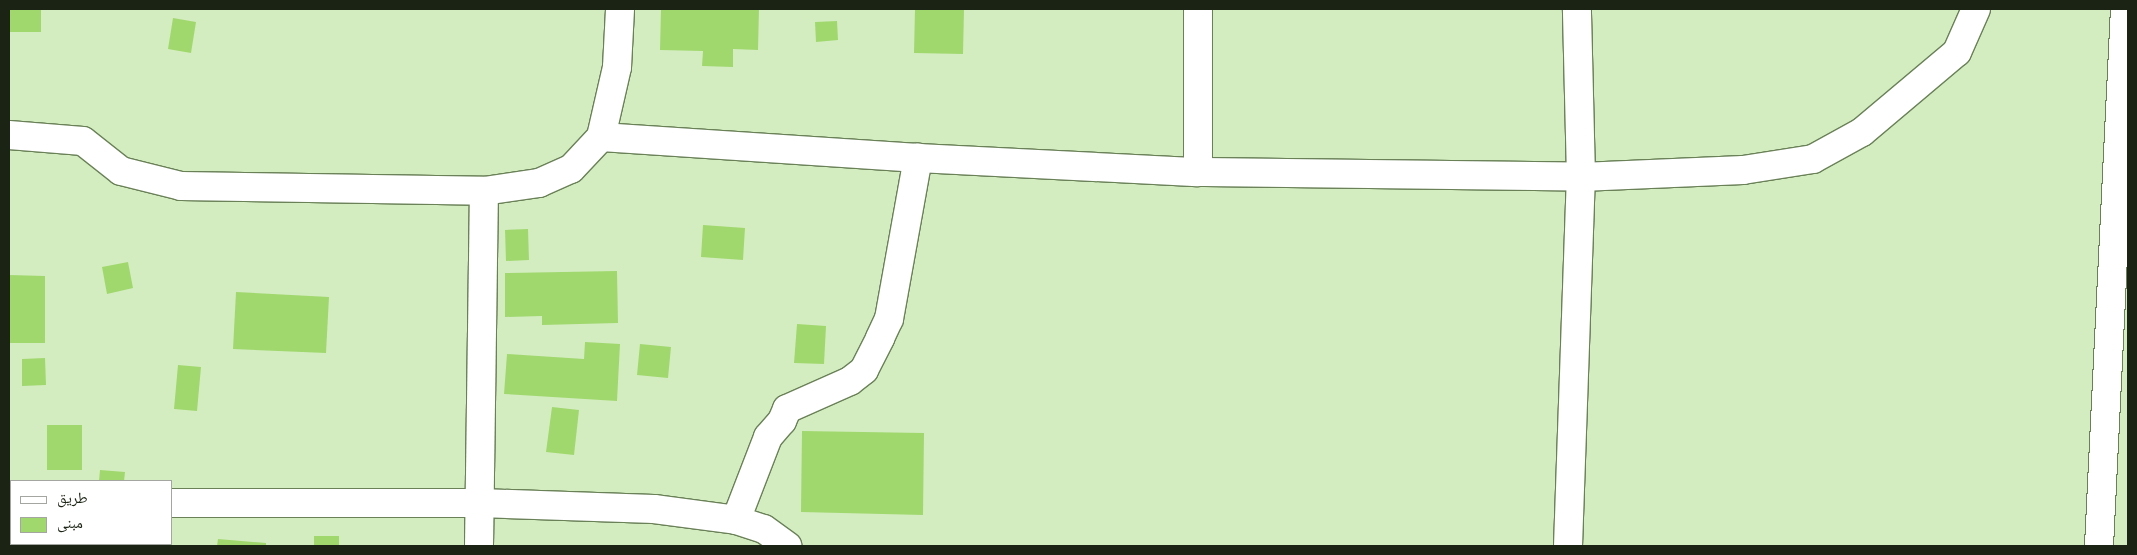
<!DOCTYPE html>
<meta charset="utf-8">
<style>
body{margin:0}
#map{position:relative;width:2137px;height:555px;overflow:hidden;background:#d4edc0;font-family:"Alegreya Sans","Noto Naskh Arabic",sans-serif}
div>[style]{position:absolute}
.building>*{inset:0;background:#a0d86e}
.roads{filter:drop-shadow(1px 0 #6a8158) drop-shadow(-1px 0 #6a8158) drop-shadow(0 1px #6a8158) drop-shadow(0 -1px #6a8158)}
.minor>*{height:28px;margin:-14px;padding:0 14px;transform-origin:14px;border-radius:14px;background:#fff}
span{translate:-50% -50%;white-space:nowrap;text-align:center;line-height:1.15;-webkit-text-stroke:4px #fff;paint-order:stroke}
.frame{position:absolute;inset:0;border:10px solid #1b2414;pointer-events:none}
.legend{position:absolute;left:10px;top:480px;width:162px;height:65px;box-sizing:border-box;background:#fff;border:1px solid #a4a7a1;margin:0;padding:6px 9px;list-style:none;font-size:15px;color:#1b2414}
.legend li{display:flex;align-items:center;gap:10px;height:25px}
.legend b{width:25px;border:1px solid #a4a7a1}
</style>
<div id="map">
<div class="building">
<div style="clip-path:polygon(9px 9px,41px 9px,41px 32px,9px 32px)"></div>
<div style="clip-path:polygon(661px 9px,759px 9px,758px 50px,733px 49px,733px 67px,702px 66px,703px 51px,660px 50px)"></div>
<div style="clip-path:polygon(915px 9px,964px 9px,963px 54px,914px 53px)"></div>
<div style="clip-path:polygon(173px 18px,196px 22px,191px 53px,168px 49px)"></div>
<div style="clip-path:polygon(837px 21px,838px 40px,816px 42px,815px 22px)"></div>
<div style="clip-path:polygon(703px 225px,745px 228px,743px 260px,701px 257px)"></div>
<div style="clip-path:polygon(528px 229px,529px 260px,506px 261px,505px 230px)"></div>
<div style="clip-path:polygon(128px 262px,133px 288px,107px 294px,102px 267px)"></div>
<div style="clip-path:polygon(617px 271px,618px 323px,542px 325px,542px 316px,505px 317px,505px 273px)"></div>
<div style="clip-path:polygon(9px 275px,45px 276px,45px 343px,9px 343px)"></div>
<div style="clip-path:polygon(236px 292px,329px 297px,326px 353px,233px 349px)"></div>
<div style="clip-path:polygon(797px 324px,826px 326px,824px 364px,794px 363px)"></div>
<div style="clip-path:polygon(585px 342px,620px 344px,617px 401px,504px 394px,507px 354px,584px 359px)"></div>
<div style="clip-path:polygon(640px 344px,671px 347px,668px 378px,637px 375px)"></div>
<div style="clip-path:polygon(45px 358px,46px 385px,22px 386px,22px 359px)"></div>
<div style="clip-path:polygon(178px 365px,201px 367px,197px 411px,174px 409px)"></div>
<div style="clip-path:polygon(552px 407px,579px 410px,574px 455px,546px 452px)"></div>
<div style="clip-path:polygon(47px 425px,82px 425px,82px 470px,47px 470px)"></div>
<div style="clip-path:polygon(802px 431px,924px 433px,923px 515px,801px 512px)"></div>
<div style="clip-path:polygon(100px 470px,125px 472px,124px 481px,99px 481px)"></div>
<div style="clip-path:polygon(314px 536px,339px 536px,339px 546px,314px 546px)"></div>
<div style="clip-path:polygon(218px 539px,266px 543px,266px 546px,217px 546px)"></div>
</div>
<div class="roads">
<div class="minor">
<div style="left:9px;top:135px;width:74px;rotate:4.6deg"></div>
<div style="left:83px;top:141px;width:48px;rotate:38.3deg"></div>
<div style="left:121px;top:171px;width:62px;rotate:14deg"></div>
<div style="left:181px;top:186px;width:303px;rotate:0.9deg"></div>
<div style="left:484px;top:191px;width:56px;rotate:-8.3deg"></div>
<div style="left:539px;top:183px;width:35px;rotate:-24deg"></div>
<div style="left:571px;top:169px;width:44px;rotate:-46.8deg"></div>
<div style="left:601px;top:137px;width:72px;rotate:-77.1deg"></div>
<div style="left:617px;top:67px;width:58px;rotate:-87deg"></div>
<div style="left:601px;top:137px;width:318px;rotate:3.8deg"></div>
<div style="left:918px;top:158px;width:280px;rotate:2.9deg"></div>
<div style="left:1198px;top:172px;width:383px;rotate:0.7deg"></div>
<div style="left:1581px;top:177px;width:168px;rotate:-91.4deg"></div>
<div style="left:1198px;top:172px;width:163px;rotate:-90deg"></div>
<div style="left:9px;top:503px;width:2px"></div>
<div style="left:171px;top:503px;width:309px"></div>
<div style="left:480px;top:503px;width:174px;rotate:2deg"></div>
<div style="left:654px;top:509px;width:83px;rotate:7.6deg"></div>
<div style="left:736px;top:520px;width:29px;rotate:18deg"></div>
<div style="left:764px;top:529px;width:29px;rotate:36deg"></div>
<div style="left:736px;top:520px;width:89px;rotate:-68.9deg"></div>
<div style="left:768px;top:437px;width:21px;rotate:-49deg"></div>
<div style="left:782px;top:421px;width:13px;rotate:-67deg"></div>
<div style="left:787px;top:409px;width:69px;rotate:-24deg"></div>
<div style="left:850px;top:381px;width:18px;rotate:-38deg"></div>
<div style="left:864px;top:370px;width:36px;rotate:-63deg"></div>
<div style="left:880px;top:338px;width:21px;rotate:-65deg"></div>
<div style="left:889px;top:319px;width:164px;rotate:-79.8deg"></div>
<div style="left:71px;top:546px;width:2px;rotate:-90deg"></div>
<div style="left:479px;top:546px;width:355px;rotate:-89.2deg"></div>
<div style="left:1568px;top:546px;width:369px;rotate:-88deg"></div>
<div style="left:1581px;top:177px;width:162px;rotate:-2.5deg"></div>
<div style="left:1743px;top:170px;width:71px;rotate:-8.9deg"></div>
<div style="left:1813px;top:159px;width:56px;rotate:-28.9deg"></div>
<div style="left:1862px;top:132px;width:124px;rotate:-40.1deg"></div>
<div style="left:1957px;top:52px;width:47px;rotate:-66.2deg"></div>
<div style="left:2099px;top:546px;width:538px;rotate:-87.23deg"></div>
</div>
</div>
<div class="frame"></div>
<ul class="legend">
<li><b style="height:6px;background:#fff"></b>طريق</li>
<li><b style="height:14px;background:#a0d86e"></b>مبنى</li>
</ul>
</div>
